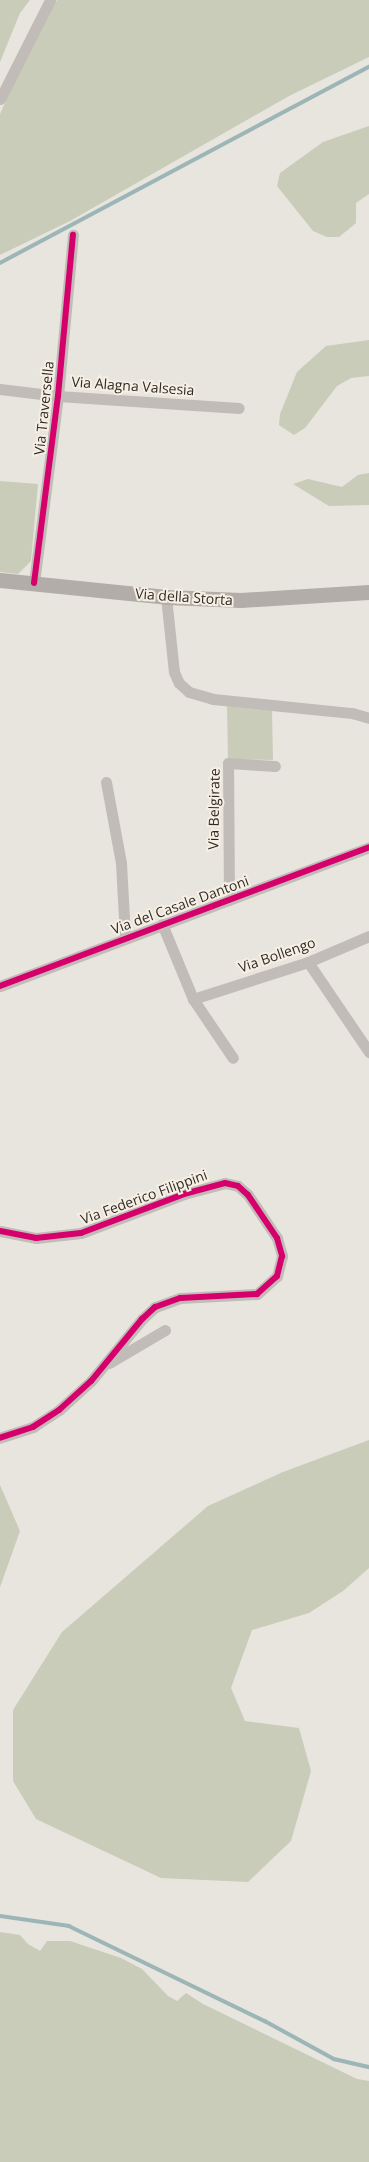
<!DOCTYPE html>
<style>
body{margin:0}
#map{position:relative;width:369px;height:2162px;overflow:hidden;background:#e8e4de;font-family:"Open Sans",sans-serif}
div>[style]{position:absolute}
.green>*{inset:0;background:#c8ccb9}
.stream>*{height:3.5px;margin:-1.75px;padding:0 1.75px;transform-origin:1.75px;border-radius:1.75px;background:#9cb5b7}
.street>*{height:11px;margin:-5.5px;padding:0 5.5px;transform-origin:5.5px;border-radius:5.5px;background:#c1bcb7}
.secondary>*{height:15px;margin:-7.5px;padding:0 7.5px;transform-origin:7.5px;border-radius:7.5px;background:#b2ada8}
.cycleway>*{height:6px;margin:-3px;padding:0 3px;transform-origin:3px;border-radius:3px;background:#d6006c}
span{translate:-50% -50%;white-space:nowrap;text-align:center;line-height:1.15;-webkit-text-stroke:4px #f5efe4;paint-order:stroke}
.street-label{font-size:14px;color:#312a26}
</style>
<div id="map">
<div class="green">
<div style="clip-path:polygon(0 0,30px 0,20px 13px,0 62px)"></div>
<div style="clip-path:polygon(57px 0,369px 0,369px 57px,289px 96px,70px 221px,0 255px,0 114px,29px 49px)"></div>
<div style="clip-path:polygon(369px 126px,369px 194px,356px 203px,356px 223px,339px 237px,327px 237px,313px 231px,277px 186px,280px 173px,323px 142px)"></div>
<div style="clip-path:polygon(369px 340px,369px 376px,351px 378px,337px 386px,305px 428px,294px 435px,279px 425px,280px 414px,297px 372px,326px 346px)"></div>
<div style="clip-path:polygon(369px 473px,369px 505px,329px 506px,293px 484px,308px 479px,342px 487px,358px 475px)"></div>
<div style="clip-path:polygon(0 481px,38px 484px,31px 561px,18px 574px,0 572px)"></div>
<div style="clip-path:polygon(227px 706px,272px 711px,273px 760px,228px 759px)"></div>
<div style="clip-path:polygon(369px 1440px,369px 1568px,343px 1591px,309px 1613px,252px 1630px,231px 1688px,245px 1721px,299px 1728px,311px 1771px,291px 1841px,248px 1882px,161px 1878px,36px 1819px,13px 1781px,13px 1710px,62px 1632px,208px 1506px,283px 1472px)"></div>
<div style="clip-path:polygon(0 1485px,20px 1531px,0 1587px)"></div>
<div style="clip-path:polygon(0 1932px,20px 1935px,28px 1944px,40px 1951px,47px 1941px,70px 1941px,121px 1958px,142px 1969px,168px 1996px,177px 2001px,186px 1993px,203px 2004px,357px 2079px,369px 2081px,369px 2162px,0 2162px)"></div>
</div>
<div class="stream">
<div style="left:0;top:263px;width:418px;rotate:-28deg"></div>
<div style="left:0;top:1916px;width:70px;rotate:8.2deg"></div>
<div style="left:69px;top:1926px;width:218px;rotate:25.9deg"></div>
<div style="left:265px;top:2021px;width:79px;rotate:28.8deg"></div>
<div style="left:334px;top:2059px;width:36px;rotate:13deg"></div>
</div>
<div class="street">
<div style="left:0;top:99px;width:111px;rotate:-63.2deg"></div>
<div style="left:0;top:389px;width:58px;rotate:6.9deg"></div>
<div style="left:58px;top:396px;width:181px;rotate:3.8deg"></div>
<div style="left:34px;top:583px;width:189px;rotate:-82.7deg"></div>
<div style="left:58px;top:396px;width:162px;rotate:-84.7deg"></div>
<div style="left:166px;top:597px;width:75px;rotate:83.9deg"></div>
<div style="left:174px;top:672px;width:12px;rotate:66deg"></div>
<div style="left:179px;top:683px;width:13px;rotate:42deg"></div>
<div style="left:189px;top:692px;width:25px;rotate:16deg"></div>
<div style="left:213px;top:699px;width:140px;rotate:5.8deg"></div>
<div style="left:352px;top:713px;width:18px;rotate:16deg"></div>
<div style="left:106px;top:782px;width:82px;rotate:79.5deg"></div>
<div style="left:121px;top:863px;width:75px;rotate:86.9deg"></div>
<div style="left:229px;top:900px;width:137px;rotate:-90.4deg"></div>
<div style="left:228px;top:763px;width:47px;rotate:3.7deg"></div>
<div style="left:162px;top:924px;width:81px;rotate:67.5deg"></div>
<div style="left:193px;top:999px;width:71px;rotate:55.9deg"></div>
<div style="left:308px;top:962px;width:109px;rotate:55.9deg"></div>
<div style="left:0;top:986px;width:394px;rotate:-20.6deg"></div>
<div style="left:193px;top:999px;width:121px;rotate:-17.8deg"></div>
<div style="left:308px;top:962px;width:66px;rotate:-23.1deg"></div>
<div style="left:0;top:1231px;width:37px;rotate:11deg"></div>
<div style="left:36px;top:1238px;width:45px;rotate:-6.3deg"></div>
<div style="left:81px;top:1233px;width:110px;rotate:-20.7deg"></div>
<div style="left:184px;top:1194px;width:42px;rotate:-15deg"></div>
<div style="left:225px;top:1183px;width:13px;rotate:13deg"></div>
<div style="left:238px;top:1186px;width:13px;rotate:42deg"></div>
<div style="left:248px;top:1195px;width:52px;rotate:56deg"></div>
<div style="left:277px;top:1238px;width:19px;rotate:74deg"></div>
<div style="left:282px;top:1256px;width:21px;rotate:104deg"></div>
<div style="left:277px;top:1276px;width:27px;rotate:138deg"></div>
<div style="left:257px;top:1294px;width:77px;rotate:177deg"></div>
<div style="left:180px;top:1298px;width:27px;rotate:160deg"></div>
<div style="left:155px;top:1307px;width:18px;rotate:137deg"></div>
<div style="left:142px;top:1319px;width:80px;rotate:129.4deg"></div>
<div style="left:91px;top:1381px;width:43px;rotate:137.8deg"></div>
<div style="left:59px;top:1410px;width:31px;rotate:147deg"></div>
<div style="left:33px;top:1427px;width:35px;rotate:162deg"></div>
<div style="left:109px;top:1363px;width:65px;rotate:-30.5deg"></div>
</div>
<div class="secondary">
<div style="left:0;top:580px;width:167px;rotate:5.8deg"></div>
<div style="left:166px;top:597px;width:75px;rotate:2.3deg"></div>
<div style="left:241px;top:600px;width:128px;rotate:-3.6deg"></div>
</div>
<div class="cycleway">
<div style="left:34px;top:583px;width:189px;rotate:-82.7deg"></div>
<div style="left:58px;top:396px;width:162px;rotate:-84.7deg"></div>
<div style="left:0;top:986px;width:394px;rotate:-20.6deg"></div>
<div style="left:0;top:1231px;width:37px;rotate:11deg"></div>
<div style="left:36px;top:1238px;width:45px;rotate:-6.3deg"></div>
<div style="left:81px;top:1233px;width:110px;rotate:-20.7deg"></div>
<div style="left:184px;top:1194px;width:42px;rotate:-15deg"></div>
<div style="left:225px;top:1183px;width:13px;rotate:13deg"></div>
<div style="left:238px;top:1186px;width:13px;rotate:42deg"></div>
<div style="left:248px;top:1195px;width:52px;rotate:56deg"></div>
<div style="left:277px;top:1238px;width:19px;rotate:74deg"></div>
<div style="left:282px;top:1256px;width:21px;rotate:104deg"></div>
<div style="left:277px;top:1276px;width:27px;rotate:138deg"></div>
<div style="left:257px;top:1294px;width:77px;rotate:177deg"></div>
<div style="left:180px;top:1298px;width:27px;rotate:160deg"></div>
<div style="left:155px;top:1307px;width:18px;rotate:137deg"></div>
<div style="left:142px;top:1319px;width:80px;rotate:129.4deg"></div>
<div style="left:91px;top:1381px;width:43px;rotate:137.8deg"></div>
<div style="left:59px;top:1410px;width:31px;rotate:147deg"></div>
<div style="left:33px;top:1427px;width:35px;rotate:162deg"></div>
</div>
<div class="street-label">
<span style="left:133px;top:386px;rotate:4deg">Via Alagna Valsesia</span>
<span style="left:44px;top:408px;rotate:-84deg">Via Traversella</span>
<span style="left:184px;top:597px;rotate:4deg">Via della Storta</span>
<span style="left:214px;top:809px;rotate:-89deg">Via Belgirate</span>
<span style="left:180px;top:905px;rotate:-20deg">Via del Casale Dantoni</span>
<span style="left:277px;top:955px;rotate:-19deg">Via Bollengo</span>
<span style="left:144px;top:1197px;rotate:-20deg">Via Federico Filippini</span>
</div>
</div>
